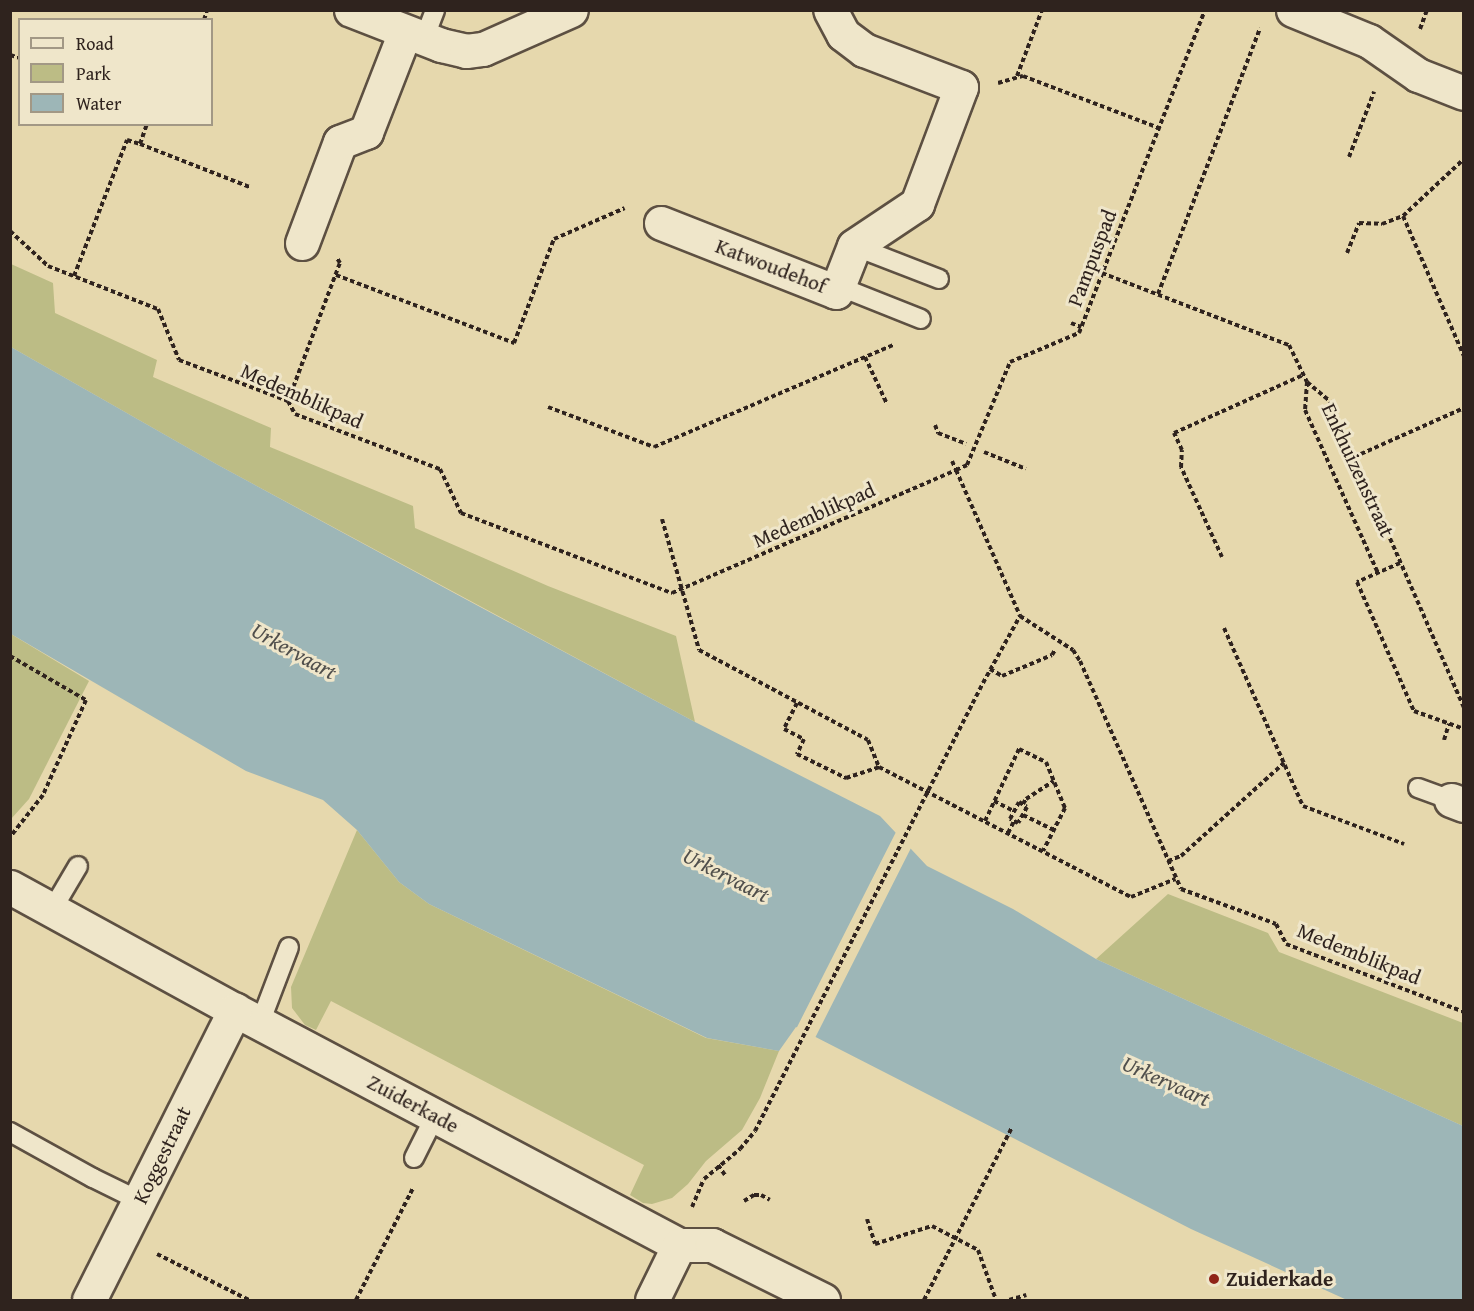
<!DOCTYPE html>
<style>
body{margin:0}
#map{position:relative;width:1474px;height:1311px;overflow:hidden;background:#e6d8ad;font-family:"Gentium Book Plus",serif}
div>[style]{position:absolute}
.green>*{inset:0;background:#bcbc85}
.water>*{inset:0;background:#9db6b7}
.pier>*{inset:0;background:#e6d8ad}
.path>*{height:4px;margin-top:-2px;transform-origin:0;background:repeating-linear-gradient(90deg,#2f231e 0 4.5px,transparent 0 7.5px)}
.roads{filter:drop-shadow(2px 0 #5d5042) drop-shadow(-2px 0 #5d5042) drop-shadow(0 2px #5d5042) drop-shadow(0 -2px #5d5042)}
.service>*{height:18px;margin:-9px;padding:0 9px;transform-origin:9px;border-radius:9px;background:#efe6ca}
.minor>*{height:33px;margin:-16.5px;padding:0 16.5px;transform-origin:16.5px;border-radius:16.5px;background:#efe6ca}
.dots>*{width:16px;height:16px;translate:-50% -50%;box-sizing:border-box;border:3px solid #efe6ca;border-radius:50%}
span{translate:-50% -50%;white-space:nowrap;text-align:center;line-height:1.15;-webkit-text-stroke:6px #efe6ca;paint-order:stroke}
.street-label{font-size:21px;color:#2f231e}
.poi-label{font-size:21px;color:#2f231e;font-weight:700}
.left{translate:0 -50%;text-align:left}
.water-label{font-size:22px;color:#504f4c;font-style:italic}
.frame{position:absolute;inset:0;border:12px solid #2f231e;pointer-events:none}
.legend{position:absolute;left:18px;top:18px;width:195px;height:108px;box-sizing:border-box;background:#efe6ca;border:2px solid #a29885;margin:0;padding:8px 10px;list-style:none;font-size:18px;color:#2f231e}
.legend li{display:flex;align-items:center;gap:12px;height:30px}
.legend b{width:30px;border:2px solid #a29885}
</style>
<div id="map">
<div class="green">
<div style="clip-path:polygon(11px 264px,53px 283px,55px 313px,157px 360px,153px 377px,271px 428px,270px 447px,413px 506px,415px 528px,548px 586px,676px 636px,695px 722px,218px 465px,11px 347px)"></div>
<div style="clip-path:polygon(11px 634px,89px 681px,29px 799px,11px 819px)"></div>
<div style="clip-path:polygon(357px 830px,399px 882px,429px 904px,706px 1038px,779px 1051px,760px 1098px,742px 1130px,706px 1161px,688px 1184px,672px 1198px,652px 1204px,643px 1203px,630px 1195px,644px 1165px,331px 1001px,316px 1030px,305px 1025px,292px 1008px,291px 987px)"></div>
<div style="clip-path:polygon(1168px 894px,1268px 933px,1279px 952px,1463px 1023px,1463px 1126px,1096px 959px)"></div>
</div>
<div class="water">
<div style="clip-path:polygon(11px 347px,218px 465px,456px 594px,695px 722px,880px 816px,927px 866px,1013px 909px,1096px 959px,1463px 1126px,1463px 1300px,1347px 1300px,1191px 1229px,796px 1027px,779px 1051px,707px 1038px,429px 904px,399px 882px,357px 830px,323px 800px,246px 771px,11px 634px)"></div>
</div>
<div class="pier">
<div style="clip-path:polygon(897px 830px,912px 846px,815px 1038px,814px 1040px,796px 1031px,791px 1039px)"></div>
</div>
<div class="path">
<div style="left:204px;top:20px;width:10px;rotate:-73deg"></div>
<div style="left:1420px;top:29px;width:20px;rotate:-70deg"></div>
<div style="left:10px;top:55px;width:10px;rotate:17deg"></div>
<div style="left:1017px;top:76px;width:71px;rotate:-69.3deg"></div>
<div style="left:998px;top:83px;width:26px;rotate:-16deg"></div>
<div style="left:1023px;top:76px;width:146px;rotate:20.9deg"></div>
<div style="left:140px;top:144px;width:118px;rotate:21.4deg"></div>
<div style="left:1349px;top:157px;width:70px;rotate:-69deg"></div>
<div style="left:1403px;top:216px;width:153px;rotate:66.5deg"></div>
<div style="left:10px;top:231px;width:52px;rotate:42.6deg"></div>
<div style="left:48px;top:266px;width:118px;rotate:21.4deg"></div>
<div style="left:158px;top:309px;width:55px;rotate:67.6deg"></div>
<div style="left:179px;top:360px;width:116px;rotate:20.6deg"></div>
<div style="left:288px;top:401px;width:15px;rotate:62deg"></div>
<div style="left:295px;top:414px;width:155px;rotate:20.8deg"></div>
<div style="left:440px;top:469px;width:49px;rotate:64.5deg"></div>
<div style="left:461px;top:513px;width:226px;rotate:20.8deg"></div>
<div style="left:672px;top:593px;width:309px;rotate:-23.4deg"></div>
<div style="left:956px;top:470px;width:159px;rotate:66.3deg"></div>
<div style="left:1020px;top:616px;width:63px;rotate:32.7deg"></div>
<div style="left:1073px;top:650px;width:13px;rotate:58deg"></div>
<div style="left:1080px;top:661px;width:249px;rotate:66.1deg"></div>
<div style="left:1181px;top:889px;width:101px;rotate:20.2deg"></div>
<div style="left:1276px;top:924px;width:22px;rotate:63deg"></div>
<div style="left:1286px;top:944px;width:191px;rotate:20.9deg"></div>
<div style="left:1347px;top:253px;width:32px;rotate:-68deg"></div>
<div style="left:1359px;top:223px;width:23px;rotate:2deg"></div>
<div style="left:1382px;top:224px;width:22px;rotate:-21deg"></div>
<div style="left:1403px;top:216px;width:83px;rotate:-43.1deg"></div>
<div style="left:1102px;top:273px;width:200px;rotate:21.1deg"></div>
<div style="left:1289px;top:345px;width:41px;rotate:64.1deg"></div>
<div style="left:1307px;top:382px;width:30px;rotate:40deg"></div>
<div style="left:1330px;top:401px;width:335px;rotate:66.4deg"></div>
<div style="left:336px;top:275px;width:191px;rotate:20.9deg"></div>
<div style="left:514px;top:343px;width:111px;rotate:-69deg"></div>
<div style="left:554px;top:239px;width:77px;rotate:-23.6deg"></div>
<div style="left:74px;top:276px;width:146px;rotate:-68.7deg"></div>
<div style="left:127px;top:140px;width:14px;rotate:17deg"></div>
<div style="left:140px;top:144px;width:21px;rotate:-71deg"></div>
<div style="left:1158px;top:294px;width:285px;rotate:-69deg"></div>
<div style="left:1071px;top:323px;width:11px;rotate:22deg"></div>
<div style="left:865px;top:357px;width:52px;rotate:64.9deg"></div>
<div style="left:1307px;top:382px;width:28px;rotate:94deg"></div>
<div style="left:1305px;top:410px;width:179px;rotate:65.9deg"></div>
<div style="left:288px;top:401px;width:147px;rotate:-69.4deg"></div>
<div style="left:340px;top:263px;width:6px;rotate:-121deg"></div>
<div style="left:548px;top:407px;width:113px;rotate:20.7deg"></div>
<div style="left:654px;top:447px;width:260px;rotate:-23.1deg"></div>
<div style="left:935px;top:425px;width:9px;rotate:69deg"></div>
<div style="left:938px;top:433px;width:30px;rotate:21deg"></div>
<div style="left:984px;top:452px;width:45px;rotate:22deg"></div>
<div style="left:1354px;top:457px;width:120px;rotate:-24deg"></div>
<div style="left:952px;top:461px;width:10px;rotate:66deg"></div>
<div style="left:956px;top:470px;width:12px;rotate:-24deg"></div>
<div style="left:967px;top:465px;width:112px;rotate:-67.3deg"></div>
<div style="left:1010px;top:362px;width:75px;rotate:-22.8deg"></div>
<div style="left:1079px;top:333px;width:347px;rotate:-68.7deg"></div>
<div style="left:662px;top:519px;width:136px;rotate:74.2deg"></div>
<div style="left:699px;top:650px;width:191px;rotate:28deg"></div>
<div style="left:868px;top:740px;width:29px;rotate:68deg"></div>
<div style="left:879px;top:767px;width:284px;rotate:27.3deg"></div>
<div style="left:1131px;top:897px;width:48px;rotate:-22.2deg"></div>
<div style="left:1222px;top:557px;width:99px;rotate:-114.5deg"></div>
<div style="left:1181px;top:467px;width:17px;rotate:-87deg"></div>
<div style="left:1182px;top:450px;width:19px;rotate:-115deg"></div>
<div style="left:1174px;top:433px;width:141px;rotate:-24.2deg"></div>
<div style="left:1400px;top:563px;width:47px;rotate:156.2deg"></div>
<div style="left:1357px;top:582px;width:141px;rotate:66.2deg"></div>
<div style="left:1414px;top:711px;width:53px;rotate:19.8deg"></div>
<div style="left:1224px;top:628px;width:195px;rotate:66.1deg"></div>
<div style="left:1303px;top:806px;width:108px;rotate:20.6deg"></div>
<div style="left:10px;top:656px;width:88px;rotate:30.1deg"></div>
<div style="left:86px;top:700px;width:104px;rotate:114.4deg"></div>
<div style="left:43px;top:795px;width:53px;rotate:128.2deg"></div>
<div style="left:990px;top:669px;width:14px;rotate:30deg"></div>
<div style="left:1002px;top:676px;width:54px;rotate:-22.8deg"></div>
<div style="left:1052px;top:655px;width:6px;rotate:-59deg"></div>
<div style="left:797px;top:703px;width:29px;rotate:117deg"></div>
<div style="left:784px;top:729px;width:22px;rotate:27deg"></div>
<div style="left:804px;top:739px;width:17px;rotate:115deg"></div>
<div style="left:797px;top:754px;width:55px;rotate:26.1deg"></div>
<div style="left:846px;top:778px;width:35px;rotate:-18deg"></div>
<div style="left:1444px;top:740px;width:17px;rotate:-73deg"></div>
<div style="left:994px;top:801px;width:22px;rotate:27deg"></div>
<div style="left:1019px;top:802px;width:9px;rotate:32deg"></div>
<div style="left:1027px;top:807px;width:18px;rotate:119deg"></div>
<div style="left:1018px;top:823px;width:9px;rotate:-153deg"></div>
<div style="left:1010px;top:819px;width:19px;rotate:-62deg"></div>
<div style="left:1023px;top:804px;width:6px;rotate:-59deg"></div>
<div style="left:1026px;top:799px;width:33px;rotate:-33deg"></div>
<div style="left:1023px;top:815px;width:34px;rotate:26deg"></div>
<div style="left:985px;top:821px;width:80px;rotate:-64.7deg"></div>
<div style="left:1019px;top:749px;width:30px;rotate:26deg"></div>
<div style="left:1046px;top:762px;width:50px;rotate:67.6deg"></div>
<div style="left:1065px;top:808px;width:48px;rotate:117.1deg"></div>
<div style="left:1008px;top:833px;width:13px;rotate:-63deg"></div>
<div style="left:1168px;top:861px;width:14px;rotate:-21deg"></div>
<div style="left:1181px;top:856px;width:139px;rotate:-42.1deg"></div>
<div style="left:718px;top:1165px;width:12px;rotate:55deg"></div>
<div style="left:744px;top:1201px;width:12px;rotate:-31deg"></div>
<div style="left:754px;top:1195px;width:7px"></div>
<div style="left:761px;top:1195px;width:10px;rotate:29deg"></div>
<div style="left:692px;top:1207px;width:30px;rotate:-67deg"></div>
<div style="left:704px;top:1179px;width:47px;rotate:-39.8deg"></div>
<div style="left:740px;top:1149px;width:23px;rotate:-50deg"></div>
<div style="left:755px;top:1131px;width:503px;rotate:-63.03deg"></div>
<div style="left:983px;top:683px;width:77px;rotate:-61.1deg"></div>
<div style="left:867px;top:1219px;width:26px;rotate:72deg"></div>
<div style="left:875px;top:1244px;width:60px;rotate:-17.5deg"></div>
<div style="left:932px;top:1226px;width:52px;rotate:27.6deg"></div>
<div style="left:978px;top:1250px;width:53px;rotate:70.2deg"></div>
<div style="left:157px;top:1254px;width:103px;rotate:26.6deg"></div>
<div style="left:356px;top:1300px;width:126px;rotate:-63deg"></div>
<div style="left:924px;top:1300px;width:194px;rotate:-63deg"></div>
<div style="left:1009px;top:1300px;width:18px;rotate:-16deg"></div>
</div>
<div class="roads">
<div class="service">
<div style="left:424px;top:39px;width:31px;rotate:-69deg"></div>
<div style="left:854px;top:246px;width:91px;rotate:21.2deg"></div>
<div style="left:838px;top:286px;width:89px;rotate:21.7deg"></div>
<div style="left:1418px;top:788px;width:35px;rotate:20deg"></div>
<div style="left:52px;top:910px;width:51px;rotate:-59.4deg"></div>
<div style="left:260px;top:1023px;width:81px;rotate:-69.1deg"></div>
<div style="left:10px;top:1132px;width:95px;rotate:29deg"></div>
<div style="left:93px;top:1178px;width:52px;rotate:26.1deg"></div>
<div style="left:414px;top:1158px;width:47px;rotate:-63.4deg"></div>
</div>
<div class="minor">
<div style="left:351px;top:10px;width:97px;rotate:21.3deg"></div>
<div style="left:441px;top:45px;width:26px;rotate:13deg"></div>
<div style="left:466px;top:51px;width:17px;rotate:-7deg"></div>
<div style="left:483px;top:49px;width:96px;rotate:-23.9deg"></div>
<div style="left:1293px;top:10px;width:82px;rotate:22.2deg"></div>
<div style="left:1369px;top:41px;width:60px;rotate:34.8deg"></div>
<div style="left:1418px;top:75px;width:49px;rotate:21.4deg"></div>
<div style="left:661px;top:223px;width:188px;rotate:21.5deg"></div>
<div style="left:836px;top:292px;width:49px;rotate:-68.6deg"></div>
<div style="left:854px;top:246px;width:76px;rotate:-33.7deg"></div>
<div style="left:917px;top:204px;width:125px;rotate:-69.4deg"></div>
<div style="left:961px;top:87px;width:104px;rotate:-159.1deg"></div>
<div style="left:864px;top:50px;width:26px;rotate:-143deg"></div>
<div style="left:843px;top:34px;width:27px;rotate:-118deg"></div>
<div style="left:302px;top:243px;width:108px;rotate:-69.4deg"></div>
<div style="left:340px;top:142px;width:28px;rotate:-21deg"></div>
<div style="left:366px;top:132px;width:107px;rotate:-68.7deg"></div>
<div style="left:1451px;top:800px;width:14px;rotate:21deg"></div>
<div style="left:10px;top:887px;width:256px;rotate:28.7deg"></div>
<div style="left:235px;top:1010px;width:502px;rotate:27.89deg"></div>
<div style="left:679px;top:1245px;width:33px"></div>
<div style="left:712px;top:1245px;width:124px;rotate:26.4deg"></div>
<div style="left:89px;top:1300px;width:325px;rotate:-63.3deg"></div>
<div style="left:652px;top:1300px;width:61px;rotate:-63.9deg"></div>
</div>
</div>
<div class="dots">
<div style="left:1214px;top:1279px;background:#8f2418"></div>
</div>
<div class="street-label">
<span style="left:1092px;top:258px;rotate:-69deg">Pampuspad</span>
<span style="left:771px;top:266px;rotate:21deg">Katwoudehof</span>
<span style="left:302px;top:396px;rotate:24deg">Medemblikpad</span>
<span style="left:1358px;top:470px;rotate:65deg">Enkhuizenstraat</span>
<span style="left:814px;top:515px;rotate:-24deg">Medemblikpad</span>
<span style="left:1359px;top:954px;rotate:22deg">Medemblikpad</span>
<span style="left:413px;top:1104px;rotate:28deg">Zuiderkade</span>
<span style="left:162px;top:1155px;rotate:-64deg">Koggestraat</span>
</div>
<div class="poi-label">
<span class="left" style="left:1226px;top:1279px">Zuiderkade</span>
</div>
<div class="water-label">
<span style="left:294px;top:651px;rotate:29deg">Urkervaart</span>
<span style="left:726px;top:875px;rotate:27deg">Urkervaart</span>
<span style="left:1166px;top:1081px;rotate:24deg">Urkervaart</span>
</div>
<div class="frame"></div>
<ul class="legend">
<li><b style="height:8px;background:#efe6ca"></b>Road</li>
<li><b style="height:16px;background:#bcbc85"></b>Park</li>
<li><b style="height:16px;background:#9db6b7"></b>Water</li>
</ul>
</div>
